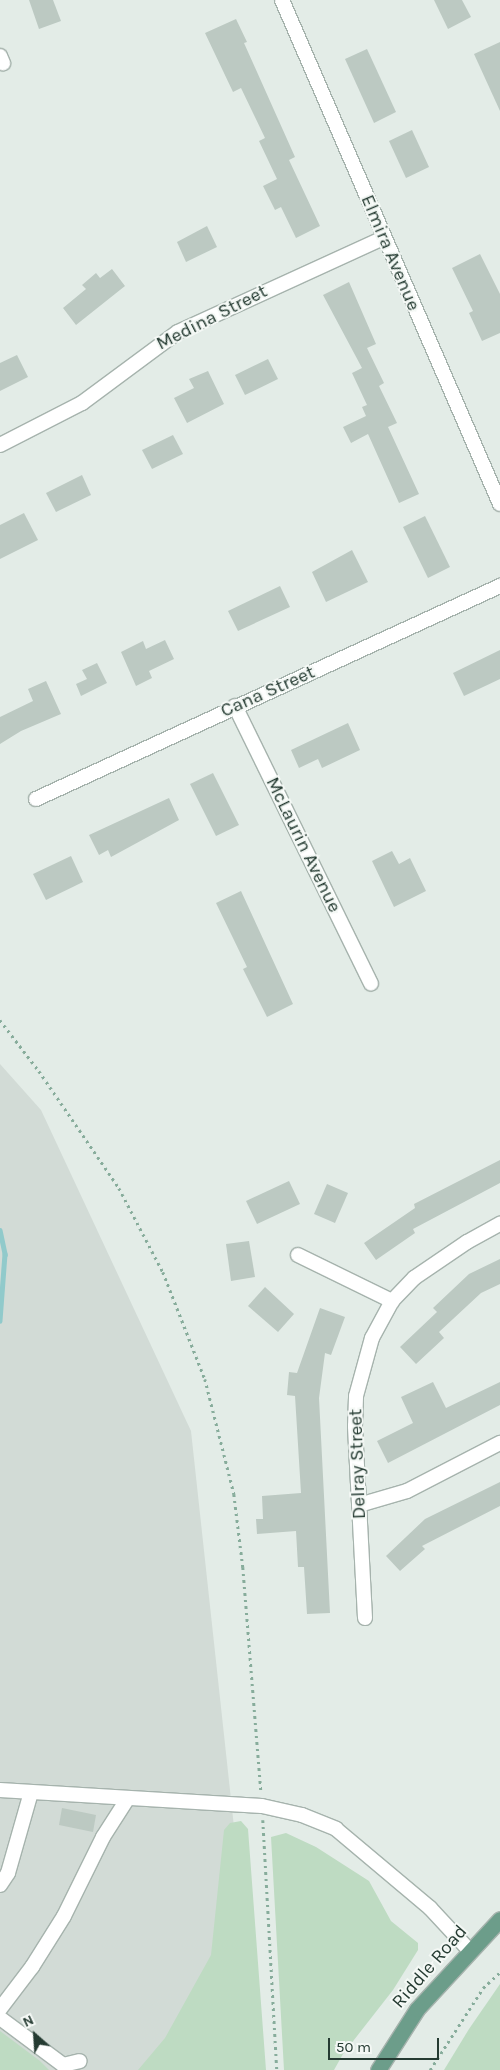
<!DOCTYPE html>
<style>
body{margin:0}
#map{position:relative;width:500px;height:2070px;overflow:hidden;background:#e3ece7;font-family:Karla,sans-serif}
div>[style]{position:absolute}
.built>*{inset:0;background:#d2dbd6}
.green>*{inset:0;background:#bedbc2}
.stream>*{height:4.5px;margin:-2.25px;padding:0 2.25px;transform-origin:2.25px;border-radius:2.25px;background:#91cacb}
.building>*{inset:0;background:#bcc9c2}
.path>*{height:2.5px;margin-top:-1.25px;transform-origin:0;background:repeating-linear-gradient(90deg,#87ac9b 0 2.5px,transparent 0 6.5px)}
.roads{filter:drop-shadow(1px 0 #a6b3ad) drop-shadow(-1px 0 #a6b3ad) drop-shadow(0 1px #a6b3ad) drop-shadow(0 -1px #a6b3ad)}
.minor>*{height:14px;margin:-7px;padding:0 7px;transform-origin:7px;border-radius:7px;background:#fff}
.major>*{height:15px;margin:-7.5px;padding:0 7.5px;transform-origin:7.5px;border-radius:7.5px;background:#6c9d8a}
span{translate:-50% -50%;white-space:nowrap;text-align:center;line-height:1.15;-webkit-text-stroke:4px #f4f8f5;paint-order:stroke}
.street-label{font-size:19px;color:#253b32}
.north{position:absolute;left:10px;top:2010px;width:50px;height:50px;-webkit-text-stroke:4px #f4f8f5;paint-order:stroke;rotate:334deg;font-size:14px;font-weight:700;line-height:20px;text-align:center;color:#253b32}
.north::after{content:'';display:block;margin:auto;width:18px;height:22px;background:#253b32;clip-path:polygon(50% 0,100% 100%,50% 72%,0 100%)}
.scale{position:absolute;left:328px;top:2038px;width:111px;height:22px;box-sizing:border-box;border:2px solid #253b32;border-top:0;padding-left:6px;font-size:15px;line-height:18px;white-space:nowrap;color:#253b32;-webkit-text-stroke:4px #f4f8f5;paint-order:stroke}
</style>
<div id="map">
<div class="built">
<div style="clip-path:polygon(0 1064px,41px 1110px,191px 1431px,253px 2002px,161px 2070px,0 2070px)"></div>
</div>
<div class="green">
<div style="clip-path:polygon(241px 1821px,248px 1829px,266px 2070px,138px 2070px,165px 2038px,211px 1955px,224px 1830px,230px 1823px)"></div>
<div style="clip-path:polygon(286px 1833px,316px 1847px,369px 1881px,391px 1921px,418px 1943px,418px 1950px,393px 1990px,343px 2054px,334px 2070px,284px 2070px,271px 1837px)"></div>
<div style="clip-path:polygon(500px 1984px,500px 2070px,444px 2070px,469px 2029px)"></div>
<div style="clip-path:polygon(0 2031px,40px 2061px,49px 2070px,0 2070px)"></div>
</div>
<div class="stream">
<div style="left:0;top:1230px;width:25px;rotate:78deg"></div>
<div style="left:5px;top:1254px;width:67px;rotate:94.3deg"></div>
</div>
<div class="building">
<div style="clip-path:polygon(29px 0,53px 0,61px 21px,39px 29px)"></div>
<div style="clip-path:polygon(434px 0,462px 0,471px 17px,448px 29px)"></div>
<div style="clip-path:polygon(236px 19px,247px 42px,244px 43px,295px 157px,289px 160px,320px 226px,296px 238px,281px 207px,275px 210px,263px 186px,277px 179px,259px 141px,265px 138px,241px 88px,233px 92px,205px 33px)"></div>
<div style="clip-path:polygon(500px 42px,500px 111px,474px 54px)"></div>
<div style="clip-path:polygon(367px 49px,396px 112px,374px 123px,345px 59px)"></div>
<div style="clip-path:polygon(412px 130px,429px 167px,406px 178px,389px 141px)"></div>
<div style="clip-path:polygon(207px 226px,217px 247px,186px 262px,177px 242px)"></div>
<div style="clip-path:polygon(480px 254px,500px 294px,500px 333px,482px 341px,469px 313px,473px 311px,452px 268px)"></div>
<div style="clip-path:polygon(112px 269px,125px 286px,76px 325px,63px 308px,86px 289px,82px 285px,96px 273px,100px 278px)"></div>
<div style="clip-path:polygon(349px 282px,376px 344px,367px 348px,384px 383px,379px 386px,397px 423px,388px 427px,419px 494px,399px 503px,368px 434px,351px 443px,343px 427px,366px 416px,362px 407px,367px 405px,352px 373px,362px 368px,323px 295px)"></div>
<div style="clip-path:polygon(17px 355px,28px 377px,0 391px,0 363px)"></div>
<div style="clip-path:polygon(268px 359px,278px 379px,245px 395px,235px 375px)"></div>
<div style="clip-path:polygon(208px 371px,224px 404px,187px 423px,174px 398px,194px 388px,189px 379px)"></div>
<div style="clip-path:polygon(173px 435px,183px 454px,152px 469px,142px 450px)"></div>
<div style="clip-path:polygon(82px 475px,91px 495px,56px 512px,46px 493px)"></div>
<div style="clip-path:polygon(24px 513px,38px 540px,0 559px,0 525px)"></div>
<div style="clip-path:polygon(425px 516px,450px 567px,428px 578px,403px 527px)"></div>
<div style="clip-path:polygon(352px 550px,368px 582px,326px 602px,312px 572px)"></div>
<div style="clip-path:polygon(280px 586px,290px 607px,238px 631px,228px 611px)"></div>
<div style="clip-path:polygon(165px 640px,174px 659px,149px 671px,152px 678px,136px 686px,121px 652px,143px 641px,146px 649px)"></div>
<div style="clip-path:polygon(500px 650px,500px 679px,464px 696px,453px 673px)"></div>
<div style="clip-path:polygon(97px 663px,107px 683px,81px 696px,76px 684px,87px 679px,82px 670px)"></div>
<div style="clip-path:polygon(46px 681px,61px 714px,21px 731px,0 744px,0 717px,33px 701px,28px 689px)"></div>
<div style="clip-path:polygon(348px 723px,360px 750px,322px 768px,318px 759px,299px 768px,291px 750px)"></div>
<div style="clip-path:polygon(213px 773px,239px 825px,216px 836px,190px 784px)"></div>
<div style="clip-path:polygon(169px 798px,179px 820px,111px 857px,108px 850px,99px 855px,89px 835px)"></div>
<div style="clip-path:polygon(392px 851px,399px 864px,410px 858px,426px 891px,394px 907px,372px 861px)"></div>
<div style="clip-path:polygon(71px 856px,83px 882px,46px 900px,33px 874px)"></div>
<div style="clip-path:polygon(241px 891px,293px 1004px,267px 1017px,243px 969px,247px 967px,216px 903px)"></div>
<div style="clip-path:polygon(500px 1160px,500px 1183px,413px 1229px,415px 1233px,376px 1260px,364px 1243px,415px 1208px,414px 1204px)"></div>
<div style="clip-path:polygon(289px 1181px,300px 1204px,257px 1224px,246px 1201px)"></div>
<div style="clip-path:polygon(327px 1184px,348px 1193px,335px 1223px,314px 1214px)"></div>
<div style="clip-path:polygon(249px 1241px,255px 1277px,231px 1281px,226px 1244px)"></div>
<div style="clip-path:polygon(500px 1259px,500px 1284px,481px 1293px,439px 1332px,444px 1338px,416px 1364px,400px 1347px,437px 1312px,433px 1308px,469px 1274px)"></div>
<div style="clip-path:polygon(265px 1287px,294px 1314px,278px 1332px,248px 1306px)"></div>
<div style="clip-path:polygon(320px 1308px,345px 1317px,331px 1355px,325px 1353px,319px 1398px,330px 1613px,307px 1614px,304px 1567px,298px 1567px,296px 1531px,257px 1534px,256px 1519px,263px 1519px,262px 1496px,301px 1493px,295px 1396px,287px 1395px,289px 1372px,297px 1373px)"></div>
<div style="clip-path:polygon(433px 1382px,446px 1408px,500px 1382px,500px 1405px,388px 1463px,377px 1441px,413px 1423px,401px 1397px)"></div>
<div style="clip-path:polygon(500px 1482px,500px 1506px,422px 1546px,425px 1549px,400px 1571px,386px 1556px,425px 1519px)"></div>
<div style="clip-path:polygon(62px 1808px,96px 1815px,93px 1832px,59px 1825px)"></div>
</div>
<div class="path">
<div style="left:0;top:1020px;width:64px;rotate:52.6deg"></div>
<div style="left:39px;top:1071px;width:142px;rotate:55.6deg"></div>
<div style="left:119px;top:1188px;width:95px;rotate:62.4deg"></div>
<div style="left:163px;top:1272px;width:115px;rotate:68.6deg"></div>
<div style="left:205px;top:1379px;width:119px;rotate:75.8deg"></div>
<div style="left:234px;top:1494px;width:74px;rotate:83deg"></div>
<div style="left:243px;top:1567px;width:226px;rotate:85.4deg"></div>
<div style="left:263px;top:1820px;width:250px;rotate:86.8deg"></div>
<div style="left:430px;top:2070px;width:98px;rotate:-57.1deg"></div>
<div style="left:483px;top:1988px;width:23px;rotate:-43deg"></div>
</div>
<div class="roads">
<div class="minor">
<div style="left:282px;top:0;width:549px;rotate:66.61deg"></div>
<div style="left:0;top:56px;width:8px;rotate:67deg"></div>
<div style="left:0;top:445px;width:92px;rotate:-27.1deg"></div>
<div style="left:82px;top:403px;width:119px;rotate:-36.5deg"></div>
<div style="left:178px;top:332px;width:226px;rotate:-24.6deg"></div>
<div style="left:235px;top:706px;width:309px;rotate:63.9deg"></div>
<div style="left:36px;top:799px;width:511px;rotate:-24.66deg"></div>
<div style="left:298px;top:1255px;width:105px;rotate:26.1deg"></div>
<div style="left:359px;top:1505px;width:50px;rotate:-16.3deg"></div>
<div style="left:407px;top:1491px;width:105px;rotate:-27.3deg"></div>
<div style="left:365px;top:1618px;width:192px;rotate:-93deg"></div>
<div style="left:355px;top:1426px;width:30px;rotate:-88deg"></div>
<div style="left:356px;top:1396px;width:60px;rotate:-74.6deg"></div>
<div style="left:372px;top:1338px;width:42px;rotate:-61.6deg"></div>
<div style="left:392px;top:1301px;width:32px;rotate:-46deg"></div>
<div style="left:414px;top:1278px;width:64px;rotate:-34.2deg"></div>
<div style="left:467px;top:1242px;width:38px;rotate:-29deg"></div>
<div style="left:0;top:1790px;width:262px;rotate:3.5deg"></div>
<div style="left:262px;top:1806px;width:41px;rotate:12.7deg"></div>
<div style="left:302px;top:1815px;width:37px;rotate:22deg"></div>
<div style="left:336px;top:1829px;width:123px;rotate:40deg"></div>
<div style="left:430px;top:1908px;width:57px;rotate:47.1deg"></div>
<div style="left:0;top:1885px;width:14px;rotate:-56deg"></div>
<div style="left:8px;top:1873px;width:84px;rotate:-74.1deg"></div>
<div style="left:0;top:2009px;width:53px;rotate:-52.7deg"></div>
<div style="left:32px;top:1967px;width:60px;rotate:-57.9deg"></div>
<div style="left:64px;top:1916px;width:88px;rotate:-63.7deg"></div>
<div style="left:103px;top:1837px;width:46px;rotate:-57.3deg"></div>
<div style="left:0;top:2018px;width:79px;rotate:36.7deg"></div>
<div style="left:63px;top:2065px;width:17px;rotate:-13deg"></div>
</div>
<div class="major">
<div style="left:378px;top:2070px;width:72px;rotate:-57.4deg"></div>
<div style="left:417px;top:2009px;width:122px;rotate:-47.3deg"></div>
</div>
</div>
<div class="street-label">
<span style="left:390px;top:253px;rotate:67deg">Elmira Avenue</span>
<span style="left:212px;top:318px;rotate:-27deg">Medina Street</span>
<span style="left:268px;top:692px;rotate:-24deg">Cana Street</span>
<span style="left:303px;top:845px;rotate:64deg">McLaurin Avenue</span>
<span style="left:358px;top:1464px;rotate:-92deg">Delray Street</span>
<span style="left:430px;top:1967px;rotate:-49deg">Riddle Road</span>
</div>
<div class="north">N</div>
<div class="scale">50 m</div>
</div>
